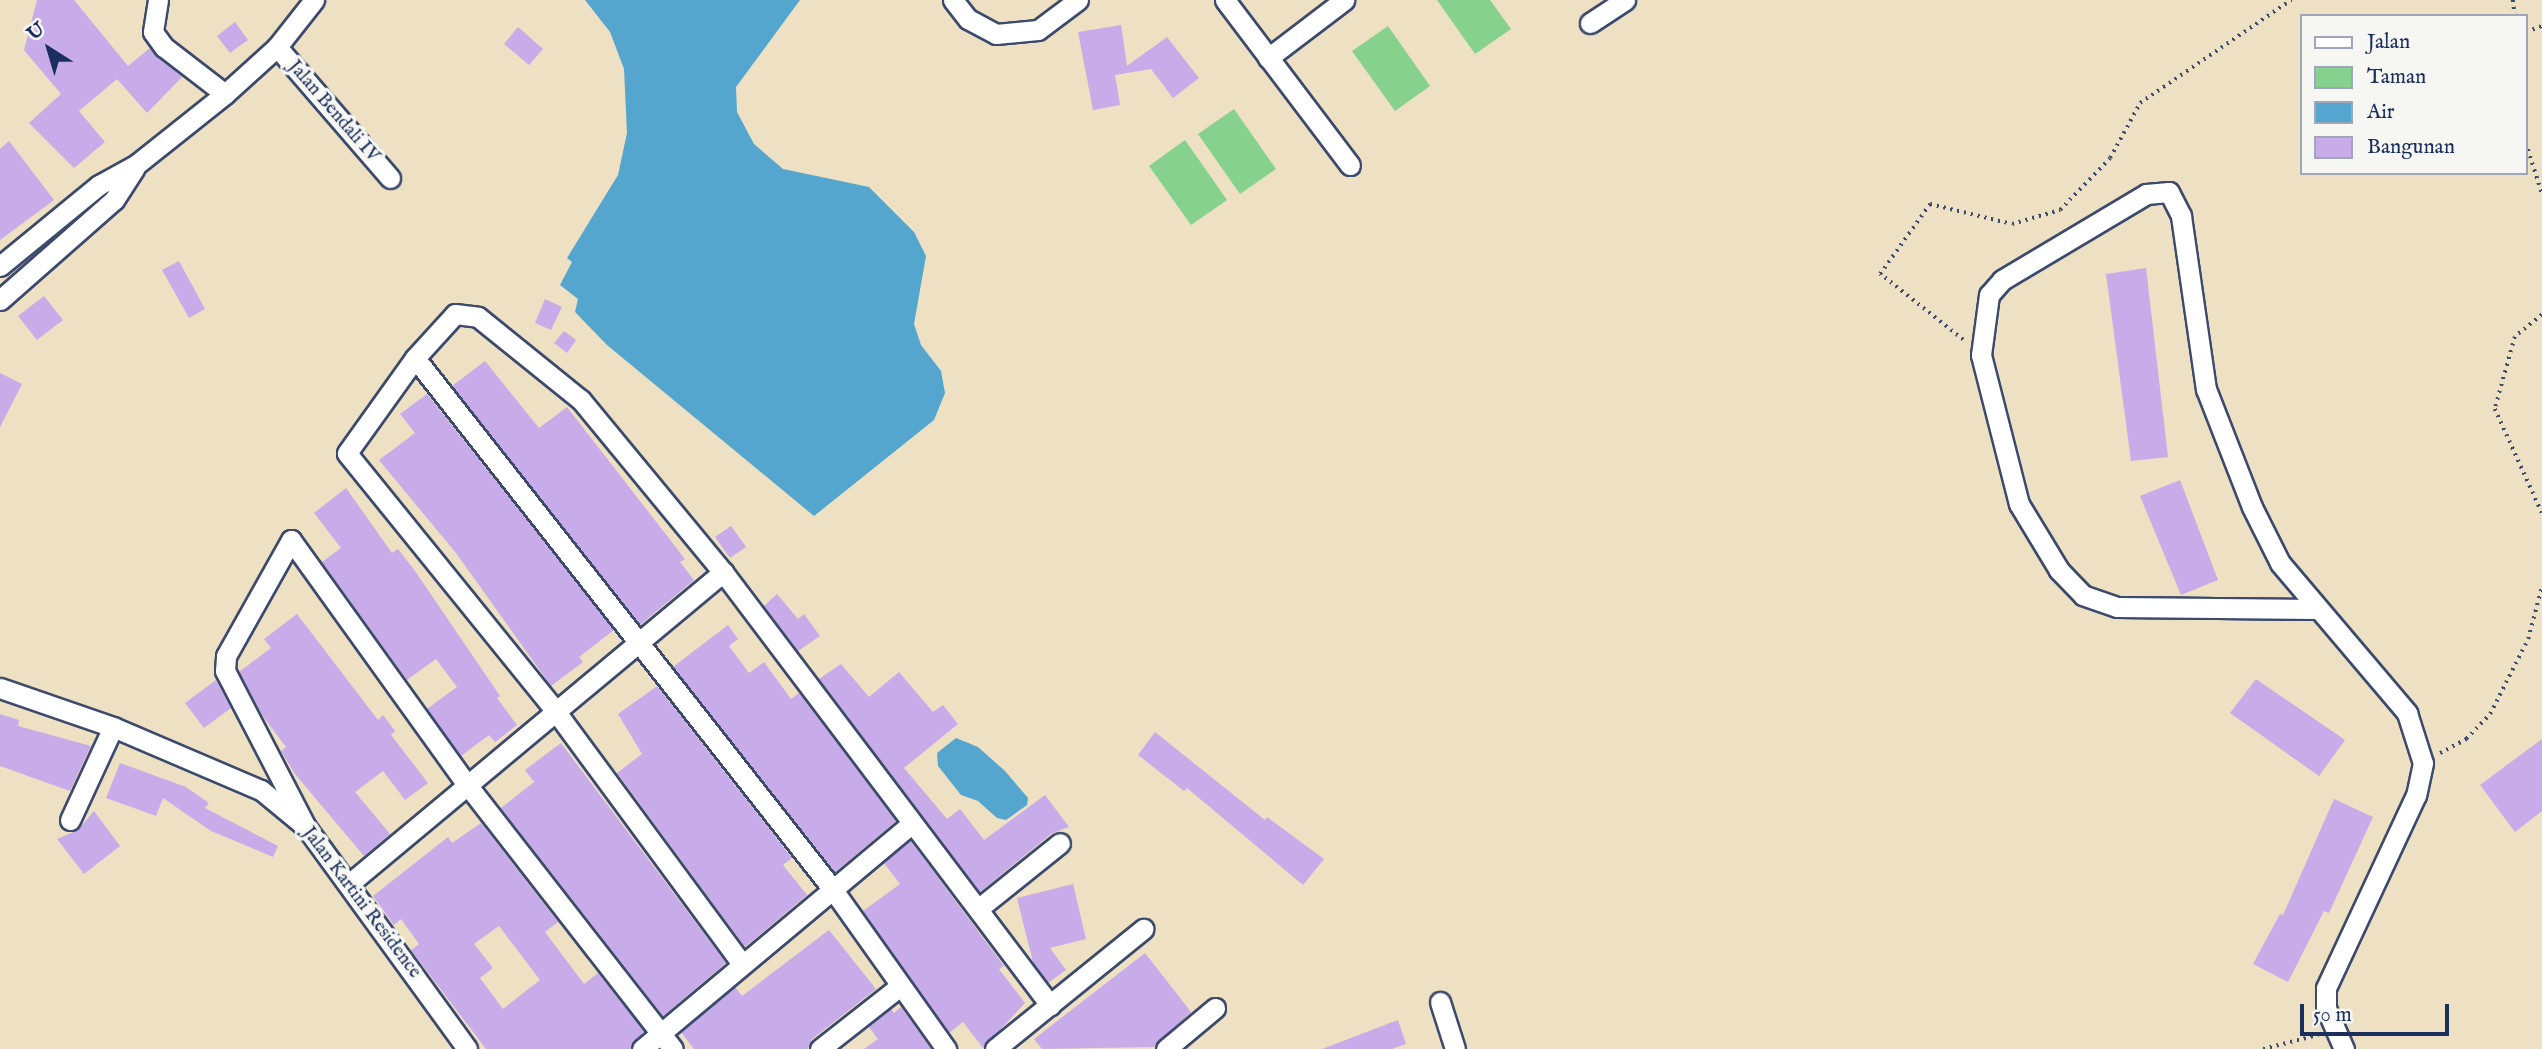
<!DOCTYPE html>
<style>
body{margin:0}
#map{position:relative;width:2542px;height:1049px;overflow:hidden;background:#eee0c2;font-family:"IM FELL English",serif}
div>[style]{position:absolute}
.green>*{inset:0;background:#87d18e}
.water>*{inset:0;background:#54a6cf}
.building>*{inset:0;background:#c8abe9}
.path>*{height:3.5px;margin-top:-1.75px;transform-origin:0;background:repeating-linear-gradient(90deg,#3b4a6d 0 2px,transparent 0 7px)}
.roads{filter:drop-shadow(2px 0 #3b4a6d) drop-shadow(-2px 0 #3b4a6d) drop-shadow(0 2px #3b4a6d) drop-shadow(0 -2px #3b4a6d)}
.minor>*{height:19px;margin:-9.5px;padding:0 9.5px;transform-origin:9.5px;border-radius:9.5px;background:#fff}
span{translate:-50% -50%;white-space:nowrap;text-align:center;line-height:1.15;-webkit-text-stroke:7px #f6f6f2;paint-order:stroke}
.street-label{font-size:19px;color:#1b2f5e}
.legend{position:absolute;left:2300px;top:14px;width:228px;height:161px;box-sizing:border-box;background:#f6f6f2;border:2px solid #9ea6b7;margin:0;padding:9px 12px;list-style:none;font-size:21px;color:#1b2f5e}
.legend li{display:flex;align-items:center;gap:14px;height:35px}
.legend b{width:35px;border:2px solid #9ea6b7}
.north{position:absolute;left:14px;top:14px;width:70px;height:70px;-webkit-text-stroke:5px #f6f6f2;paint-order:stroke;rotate:323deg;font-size:19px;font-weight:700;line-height:28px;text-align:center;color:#1b2f5e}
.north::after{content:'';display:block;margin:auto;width:24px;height:32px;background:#1b2f5e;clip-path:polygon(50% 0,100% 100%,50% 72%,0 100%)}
.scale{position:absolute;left:2300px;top:1004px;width:149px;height:32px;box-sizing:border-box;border:4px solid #1b2f5e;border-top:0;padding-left:9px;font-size:21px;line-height:24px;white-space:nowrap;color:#1b2f5e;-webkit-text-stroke:5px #f6f6f2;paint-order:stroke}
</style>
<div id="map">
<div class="green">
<div style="clip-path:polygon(1437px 0,1490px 0,1511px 29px,1475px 54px)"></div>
<div style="clip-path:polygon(1388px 26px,1430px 86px,1395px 111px,1352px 51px)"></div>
<div style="clip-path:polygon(1234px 109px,1276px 169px,1240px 194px,1198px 134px)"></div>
<div style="clip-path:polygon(1185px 140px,1227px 200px,1191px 225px,1149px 166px)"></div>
</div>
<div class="water">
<div style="clip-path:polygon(585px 0,800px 0,736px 87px,737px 112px,754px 144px,783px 169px,869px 187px,914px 232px,926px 256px,914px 324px,921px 345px,941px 371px,945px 393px,934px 420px,814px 516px,607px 345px,575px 312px,578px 299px,560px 285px,572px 262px,567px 258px,618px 175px,627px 133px,624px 69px,610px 32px)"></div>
<div style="clip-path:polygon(956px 738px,978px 747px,1005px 771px,1028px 798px,1027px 805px,1006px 820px,997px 818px,978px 801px,961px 795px,938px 766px,937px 753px)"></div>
</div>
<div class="building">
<div style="clip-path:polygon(37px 0,74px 0,128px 66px,150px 48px,182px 77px,147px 113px,117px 79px,79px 111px,105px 142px,74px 168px,29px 123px,61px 94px,24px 50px)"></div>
<div style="clip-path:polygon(235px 22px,248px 40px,230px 53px,217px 36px)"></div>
<div style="clip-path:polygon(1121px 25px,1127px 66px,1167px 37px,1199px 78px,1173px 98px,1151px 69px,1115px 75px,1120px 105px,1093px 110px,1078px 32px)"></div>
<div style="clip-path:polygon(518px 27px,543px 49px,529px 65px,504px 44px)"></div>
<div style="clip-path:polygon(9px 141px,54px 200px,0 240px,0 149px)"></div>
<div style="clip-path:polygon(179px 261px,205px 309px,189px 318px,162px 270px)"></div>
<div style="clip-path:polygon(2146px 268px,2168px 457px,2131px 461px,2106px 274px)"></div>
<div style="clip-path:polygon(44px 296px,63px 320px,37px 340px,18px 316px)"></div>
<div style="clip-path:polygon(545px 299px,562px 307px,551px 330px,535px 323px)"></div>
<div style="clip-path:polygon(564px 331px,576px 340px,567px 353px,554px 343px)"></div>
<div style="clip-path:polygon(485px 361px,539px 428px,567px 407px,685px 559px,680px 562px,694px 580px,640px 625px,452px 386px)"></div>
<div style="clip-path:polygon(0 373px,22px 384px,0 427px)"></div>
<div style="clip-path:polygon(427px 394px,614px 630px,579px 657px,583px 662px,551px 686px,456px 553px,379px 460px,415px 433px,400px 414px)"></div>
<div style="clip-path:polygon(2180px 480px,2218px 580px,2181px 595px,2140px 496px)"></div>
<div style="clip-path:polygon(346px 488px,392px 553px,398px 549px,415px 571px,500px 696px,497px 698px,517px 725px,495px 742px,489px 735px,461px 756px,427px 709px,457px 687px,436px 659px,407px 680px,322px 562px,341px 548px,314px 513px)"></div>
<div style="clip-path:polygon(731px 526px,746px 547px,730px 558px,715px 537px)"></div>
<div style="clip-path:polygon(777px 594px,798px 619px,804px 614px,820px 636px,798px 651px,764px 606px)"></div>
<div style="clip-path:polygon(297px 614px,378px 720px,383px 715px,395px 731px,391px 735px,428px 783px,405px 800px,383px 771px,355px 792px,390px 834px,364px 856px,295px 774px,281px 751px,286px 747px,262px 715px,239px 672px,271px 648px,264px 639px)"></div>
<div style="clip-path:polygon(728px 625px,738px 639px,729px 646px,749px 673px,764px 662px,791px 699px,799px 693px,896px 821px,835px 872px,673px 667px)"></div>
<div style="clip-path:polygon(841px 664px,869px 697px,899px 672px,933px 712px,943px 705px,958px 724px,904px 768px,947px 819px,960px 809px,984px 840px,1045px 795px,1069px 827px,1052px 833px,980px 892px,819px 679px)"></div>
<div style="clip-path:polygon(2256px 679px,2345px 740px,2319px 776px,2230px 713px)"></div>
<div style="clip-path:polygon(216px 680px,231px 708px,204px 728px,185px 703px)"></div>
<div style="clip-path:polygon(657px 686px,792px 858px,783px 865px,807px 895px,745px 947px,617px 773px,642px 754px,618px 714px)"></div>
<div style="clip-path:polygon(0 714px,19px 720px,18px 726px,91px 746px,70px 791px,0 766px)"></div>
<div style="clip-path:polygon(1155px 732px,1265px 820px,1267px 817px,1324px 859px,1303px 885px,1187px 788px,1184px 791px,1138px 755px)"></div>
<div style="clip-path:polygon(2542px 739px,2542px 811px,2515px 832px,2480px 785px)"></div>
<div style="clip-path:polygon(561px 743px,726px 963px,663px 1016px,501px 808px,534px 782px,525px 770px)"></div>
<div style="clip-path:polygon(120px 763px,186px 787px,209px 803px,205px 808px,278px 846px,273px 857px,211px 831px,163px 798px,156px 816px,106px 798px)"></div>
<div style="clip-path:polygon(2334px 799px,2373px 817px,2329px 913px,2324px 911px,2288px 982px,2253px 964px,2280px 914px,2283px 915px)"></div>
<div style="clip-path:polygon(94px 811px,120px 846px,84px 874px,57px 839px,78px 830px)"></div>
<div style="clip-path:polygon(evenodd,481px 823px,558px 922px,545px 932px,584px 984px,598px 973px,644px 1031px,630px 1049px,486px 1049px,411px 950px,419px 944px,401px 919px,394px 925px,373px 896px,448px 837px,452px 843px,481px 823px,499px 926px,540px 980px,503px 1009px,480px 978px,493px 968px,474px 944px,499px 926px)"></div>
<div style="clip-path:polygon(910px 840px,1004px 966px,999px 969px,1025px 1003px,983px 1048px,963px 1022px,949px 1033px,863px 911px,900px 884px,884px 863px)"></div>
<div style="clip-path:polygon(1073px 884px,1086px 939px,1050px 948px,1066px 970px,1048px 983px,1033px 962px,1017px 898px)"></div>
<div style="clip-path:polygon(829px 930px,876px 989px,812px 1039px,808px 1049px,694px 1049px,681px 1032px,735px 987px,742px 996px)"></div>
<div style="clip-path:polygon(1145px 953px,1191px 1012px,1154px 1047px,1042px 1049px,1034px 1039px)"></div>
<div style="clip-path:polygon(901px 1007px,931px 1049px,864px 1049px,878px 1039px,868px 1026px,891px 1009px,894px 1013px)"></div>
<div style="clip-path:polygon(1398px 1020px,1406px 1044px,1392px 1049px,1322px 1049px)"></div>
</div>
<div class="path">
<div style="left:2513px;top:0;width:16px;rotate:83deg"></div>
<div style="left:2526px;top:32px;width:17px;rotate:-21deg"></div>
<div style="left:2526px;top:143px;width:52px;rotate:72.3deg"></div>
<div style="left:2542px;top:315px;width:35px;rotate:141deg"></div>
<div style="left:2515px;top:337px;width:75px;rotate:105.5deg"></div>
<div style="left:2495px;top:409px;width:114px;rotate:65.7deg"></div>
<div style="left:1963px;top:340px;width:106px;rotate:-141.5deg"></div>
<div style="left:1880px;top:274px;width:86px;rotate:-54.5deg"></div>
<div style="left:1930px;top:204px;width:84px;rotate:13.7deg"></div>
<div style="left:2012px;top:224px;width:50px;rotate:-16.3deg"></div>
<div style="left:2060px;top:210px;width:72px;rotate:-46.1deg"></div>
<div style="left:2110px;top:158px;width:63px;rotate:-61.4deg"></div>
<div style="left:2140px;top:103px;width:183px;rotate:-34.3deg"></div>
<div style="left:2440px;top:753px;width:30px;rotate:-28deg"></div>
<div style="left:2466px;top:739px;width:35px;rotate:-46deg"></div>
<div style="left:2490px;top:714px;width:84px;rotate:-63.1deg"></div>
<div style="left:2528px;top:639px;width:55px;rotate:-75.2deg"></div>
<div style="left:2263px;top:1049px;width:57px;rotate:-14.3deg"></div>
</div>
<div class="roads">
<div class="minor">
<div style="left:158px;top:0;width:32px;rotate:99deg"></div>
<div style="left:153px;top:32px;width:19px;rotate:54deg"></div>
<div style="left:164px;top:47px;width:77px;rotate:37.6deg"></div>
<div style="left:953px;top:0;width:24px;rotate:52deg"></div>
<div style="left:968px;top:19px;width:32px;rotate:28deg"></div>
<div style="left:996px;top:34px;width:42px;rotate:-5.4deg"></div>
<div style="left:1038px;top:30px;width:50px;rotate:-36.9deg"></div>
<div style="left:1225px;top:0;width:207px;rotate:52.9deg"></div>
<div style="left:1590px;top:23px;width:42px;rotate:-33.3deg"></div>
<div style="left:277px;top:47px;width:173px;rotate:49.2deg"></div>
<div style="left:1268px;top:58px;width:96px;rotate:-37.3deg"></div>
<div style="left:0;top:266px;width:128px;rotate:-39.3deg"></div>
<div style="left:99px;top:185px;width:43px;rotate:-28.9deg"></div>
<div style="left:137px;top:164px;width:112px;rotate:-38.5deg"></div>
<div style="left:225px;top:94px;width:70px;rotate:-42.1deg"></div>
<div style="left:277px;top:47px;width:60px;rotate:-51.8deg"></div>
<div style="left:0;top:300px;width:152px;rotate:-41.3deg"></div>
<div style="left:114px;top:200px;width:38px;rotate:-57deg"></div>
<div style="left:415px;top:358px;width:673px;rotate:51.82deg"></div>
<div style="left:831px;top:887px;width:199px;rotate:54.6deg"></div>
<div style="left:2316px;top:609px;width:199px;rotate:-179.4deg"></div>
<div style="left:2117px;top:607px;width:36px;rotate:-161deg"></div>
<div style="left:2083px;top:595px;width:35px;rotate:-134deg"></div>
<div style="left:2059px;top:570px;width:77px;rotate:-121.2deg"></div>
<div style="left:2019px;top:504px;width:154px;rotate:-104.3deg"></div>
<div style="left:1981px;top:355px;width:61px;rotate:-82.4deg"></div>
<div style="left:1989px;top:295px;width:20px;rotate:-49deg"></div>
<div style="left:2002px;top:280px;width:168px;rotate:-30.8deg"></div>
<div style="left:2146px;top:194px;width:23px;rotate:-5deg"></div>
<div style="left:2169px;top:192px;width:27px;rotate:63deg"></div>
<div style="left:2181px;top:216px;width:175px;rotate:81.8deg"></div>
<div style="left:2206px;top:389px;width:127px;rotate:68.7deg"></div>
<div style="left:2252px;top:507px;width:63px;rotate:63.4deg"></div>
<div style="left:2280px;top:563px;width:197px;rotate:49.7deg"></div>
<div style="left:2407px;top:713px;width:52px;rotate:72.3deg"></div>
<div style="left:2423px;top:763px;width:33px;rotate:102deg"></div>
<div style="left:2416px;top:795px;width:213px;rotate:115deg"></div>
<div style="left:2326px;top:988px;width:20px;rotate:90deg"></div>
<div style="left:2326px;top:1008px;width:45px;rotate:66.3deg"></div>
<div style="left:0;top:688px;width:120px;rotate:19deg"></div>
<div style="left:113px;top:727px;width:161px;rotate:23.1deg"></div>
<div style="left:261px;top:790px;width:58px;rotate:39.4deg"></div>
<div style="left:306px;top:827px;width:274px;rotate:54deg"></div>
<div style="left:70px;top:820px;width:102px;rotate:-65.2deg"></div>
<div style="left:306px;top:827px;width:176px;rotate:-117.4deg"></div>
<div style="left:225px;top:671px;width:15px;rotate:-86deg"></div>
<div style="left:226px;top:656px;width:133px;rotate:-60.7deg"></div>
<div style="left:291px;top:540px;width:298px;rotate:54.3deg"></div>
<div style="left:465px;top:782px;width:338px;rotate:52.1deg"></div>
<div style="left:350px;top:883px;width:486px;rotate:-39.8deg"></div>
<div style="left:978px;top:909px;width:105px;rotate:-38.8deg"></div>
<div style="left:742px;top:964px;width:317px;rotate:-126.4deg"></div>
<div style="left:554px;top:709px;width:329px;rotate:-129deg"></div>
<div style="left:347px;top:453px;width:117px;rotate:-54.4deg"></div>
<div style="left:415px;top:358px;width:59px;rotate:-47.7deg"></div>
<div style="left:455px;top:314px;width:23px;rotate:7deg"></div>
<div style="left:478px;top:317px;width:132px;rotate:38.9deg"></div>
<div style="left:581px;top:400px;width:223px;rotate:50.5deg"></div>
<div style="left:723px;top:572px;width:543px;rotate:52.94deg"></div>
<div style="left:1440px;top:1002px;width:49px;rotate:72.3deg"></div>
<div style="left:642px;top:1049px;width:352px;rotate:-39.9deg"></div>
<div style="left:820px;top:1049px;width:102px;rotate:-38.2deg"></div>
<div style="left:995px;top:1049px;width:191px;rotate:-39deg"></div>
<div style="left:1166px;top:1049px;width:64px;rotate:-39.9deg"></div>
</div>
</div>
<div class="street-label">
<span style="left:333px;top:112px;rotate:49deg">Jalan Bendali IV</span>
<span style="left:361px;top:903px;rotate:53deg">Jalan Kartini Residence</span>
</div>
<ul class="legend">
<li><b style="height:9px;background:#fff"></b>Jalan</li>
<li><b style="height:19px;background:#87d18e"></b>Taman</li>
<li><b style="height:19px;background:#54a6cf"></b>Air</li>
<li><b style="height:19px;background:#c8abe9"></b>Bangunan</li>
</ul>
<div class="north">U</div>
<div class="scale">50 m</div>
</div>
